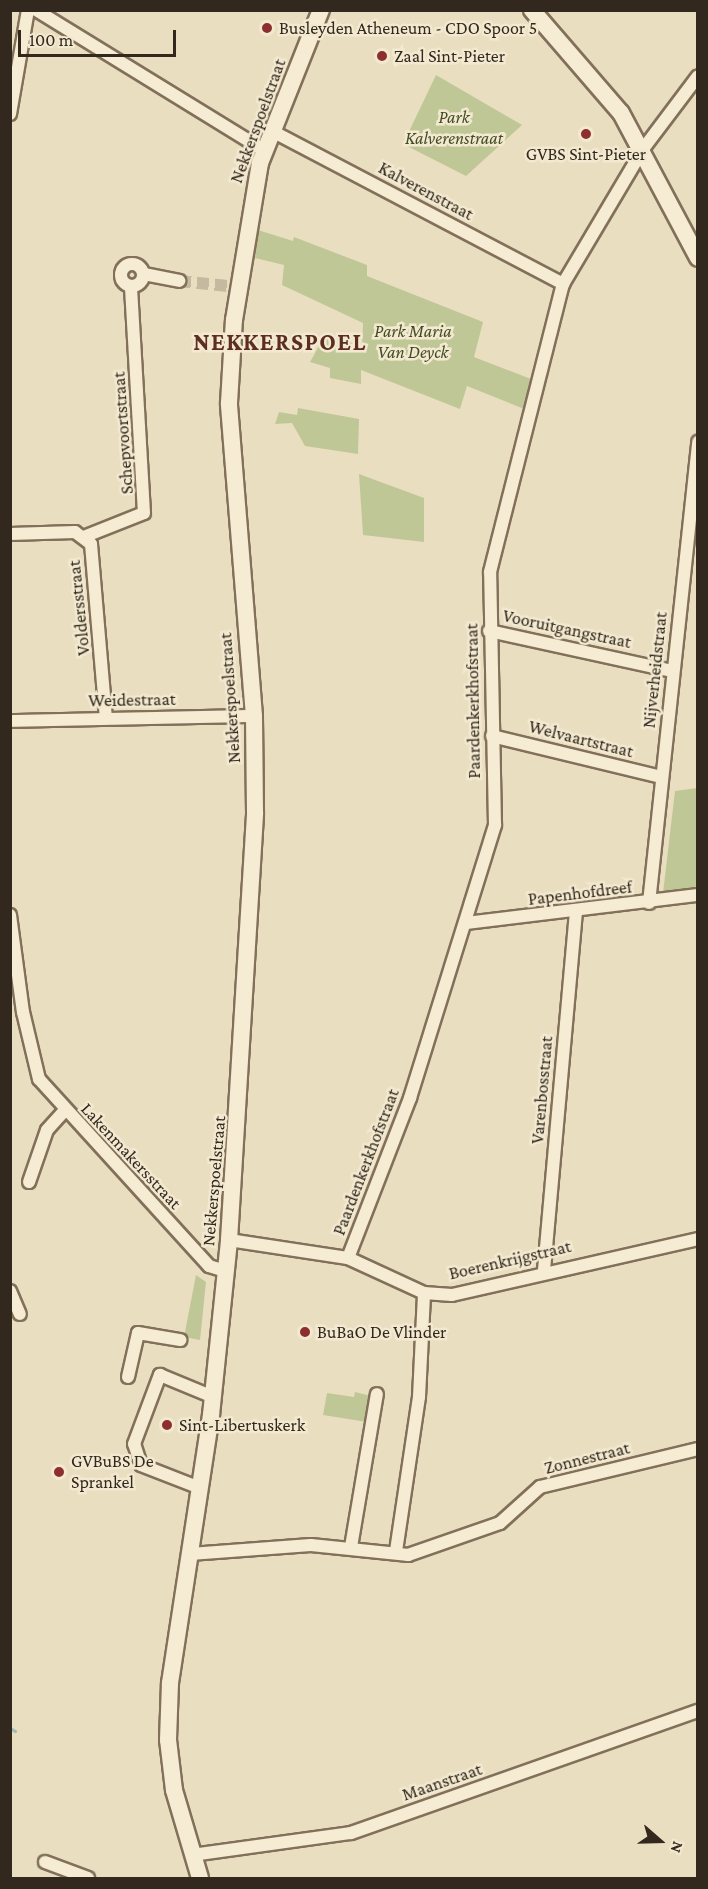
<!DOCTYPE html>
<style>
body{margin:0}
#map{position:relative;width:708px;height:1889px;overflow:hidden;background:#eadec1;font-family:"Crimson Pro",serif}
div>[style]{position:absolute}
.green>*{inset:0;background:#c0c796}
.stream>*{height:3px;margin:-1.5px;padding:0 1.5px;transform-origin:1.5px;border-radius:1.5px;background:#a3bdb6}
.street-tunnel>*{height:12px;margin-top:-6px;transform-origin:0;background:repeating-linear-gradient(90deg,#c5baa0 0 12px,transparent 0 18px)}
.roads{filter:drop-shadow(2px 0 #82705a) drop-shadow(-2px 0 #82705a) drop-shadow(0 2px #82705a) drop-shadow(0 -2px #82705a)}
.street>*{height:12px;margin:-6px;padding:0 6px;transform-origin:6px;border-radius:6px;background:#f6ecd3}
.street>.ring{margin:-6px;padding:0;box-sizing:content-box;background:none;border:12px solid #f6ecd3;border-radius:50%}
.secondary>*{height:16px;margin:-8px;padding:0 8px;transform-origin:8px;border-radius:8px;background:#f6ecd3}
.dots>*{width:16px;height:16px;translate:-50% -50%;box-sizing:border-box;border:3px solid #f2e9d0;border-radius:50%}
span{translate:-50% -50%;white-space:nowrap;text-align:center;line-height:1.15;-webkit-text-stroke:5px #f2e9d0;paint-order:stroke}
.poi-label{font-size:18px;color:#33281d}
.left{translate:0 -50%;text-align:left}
.park-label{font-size:18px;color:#434d25;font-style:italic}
.street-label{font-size:18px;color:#33281d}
.district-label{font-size:24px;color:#5c2d20;font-weight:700;letter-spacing:1.5px}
.frame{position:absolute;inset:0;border:12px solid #33281d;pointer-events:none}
.north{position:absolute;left:630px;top:1811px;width:60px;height:60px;-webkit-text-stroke:4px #f2e9d0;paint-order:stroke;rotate:110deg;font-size:16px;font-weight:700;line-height:24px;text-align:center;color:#33281d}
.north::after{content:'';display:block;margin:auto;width:21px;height:27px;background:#33281d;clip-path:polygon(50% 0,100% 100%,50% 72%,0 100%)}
.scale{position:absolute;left:18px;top:30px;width:158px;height:27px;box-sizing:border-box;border:3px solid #33281d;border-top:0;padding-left:8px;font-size:18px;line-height:21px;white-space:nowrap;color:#33281d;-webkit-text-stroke:4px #f2e9d0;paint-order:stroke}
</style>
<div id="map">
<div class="green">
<div style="clip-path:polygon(436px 75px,522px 125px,466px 176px,403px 144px)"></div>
<div style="clip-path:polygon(258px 230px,293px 241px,294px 237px,367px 265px,367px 276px,483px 322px,474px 357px,531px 379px,524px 409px,467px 386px,460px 409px,361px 370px,361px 384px,330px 378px,330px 368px,310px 362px,326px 333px,362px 347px,363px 323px,282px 285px,284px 265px,255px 258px)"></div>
<div style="clip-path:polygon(298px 408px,359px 419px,358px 454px,305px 446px,292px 423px,275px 424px,279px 412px,297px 415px)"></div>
<div style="clip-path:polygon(359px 474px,424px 498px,424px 542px,363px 535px)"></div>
<div style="clip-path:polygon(697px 788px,697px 888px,663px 893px,675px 791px)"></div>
<div style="clip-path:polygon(196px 1275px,206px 1282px,200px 1340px,184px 1337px)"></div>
<div style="clip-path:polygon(355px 1392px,371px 1396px,367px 1422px,323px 1415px,327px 1393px,354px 1397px)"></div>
</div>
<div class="stream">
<div style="left:10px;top:1728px;width:6px;rotate:31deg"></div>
</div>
<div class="street-tunnel">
<div style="left:179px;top:281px;width:49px;rotate:5.8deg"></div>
</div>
<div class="roads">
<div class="street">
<div style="left:36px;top:10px;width:268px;rotate:31.6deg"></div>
<div style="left:10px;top:114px;width:106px;rotate:-80.2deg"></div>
<div style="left:272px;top:131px;width:329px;rotate:27.7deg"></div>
<div class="ring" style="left:121px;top:264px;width:10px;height:10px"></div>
<div style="left:144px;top:274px;width:36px;rotate:11deg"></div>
<div style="left:10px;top:534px;width:65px;rotate:-1.8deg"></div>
<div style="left:75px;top:532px;width:20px;rotate:37deg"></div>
<div style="left:91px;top:544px;width:175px;rotate:85.1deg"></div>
<div style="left:86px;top:536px;width:62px;rotate:-21.6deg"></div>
<div style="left:144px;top:513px;width:227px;rotate:-93.3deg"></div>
<div style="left:489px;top:631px;width:188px;rotate:12.3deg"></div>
<div style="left:10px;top:721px;width:244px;rotate:-1.2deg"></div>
<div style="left:492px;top:736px;width:174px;rotate:13.6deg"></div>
<div style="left:649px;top:903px;width:464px;rotate:-83.9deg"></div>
<div style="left:10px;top:915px;width:98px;rotate:82.4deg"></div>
<div style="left:23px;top:1012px;width:69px;rotate:76.6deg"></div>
<div style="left:39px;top:1079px;width:253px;rotate:47.7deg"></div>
<div style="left:209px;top:1266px;width:17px;rotate:17deg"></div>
<div style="left:466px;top:923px;width:234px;rotate:-6.9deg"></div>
<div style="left:29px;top:1182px;width:55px;rotate:-70.9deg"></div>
<div style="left:47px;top:1130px;width:25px;rotate:-48deg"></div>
<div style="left:229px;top:1240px;width:120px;rotate:8.6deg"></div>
<div style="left:348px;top:1258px;width:84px;rotate:24.7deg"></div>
<div style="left:424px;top:1293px;width:28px;rotate:4deg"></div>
<div style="left:452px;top:1295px;width:252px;rotate:-12.8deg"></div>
<div style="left:348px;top:1258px;width:172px;rotate:-68.8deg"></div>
<div style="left:410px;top:1098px;width:286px;rotate:-72.7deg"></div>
<div style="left:495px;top:825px;width:253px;rotate:-91.1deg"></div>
<div style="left:490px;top:572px;width:297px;rotate:-75.8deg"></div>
<div style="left:563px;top:284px;width:157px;rotate:-59.3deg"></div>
<div style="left:643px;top:149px;width:91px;rotate:-53deg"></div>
<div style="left:544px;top:1270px;width:358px;rotate:-84.9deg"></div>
<div style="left:10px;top:1291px;width:25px;rotate:67deg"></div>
<div style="left:128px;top:1377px;width:45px;rotate:-77.2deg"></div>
<div style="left:138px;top:1333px;width:43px;rotate:9.5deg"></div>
<div style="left:200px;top:1488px;width:63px;rotate:-158.7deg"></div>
<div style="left:141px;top:1465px;width:22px;rotate:-108deg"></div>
<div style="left:134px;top:1444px;width:74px;rotate:-69.4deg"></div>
<div style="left:160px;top:1375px;width:57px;rotate:22.5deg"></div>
<div style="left:351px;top:1547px;width:155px;rotate:-80.4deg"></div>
<div style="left:396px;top:1551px;width:156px;rotate:-81.5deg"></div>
<div style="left:419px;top:1397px;width:104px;rotate:-87.2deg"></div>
<div style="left:190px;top:1554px;width:121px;rotate:-4.3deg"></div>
<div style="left:311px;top:1545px;width:98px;rotate:5.9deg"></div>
<div style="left:408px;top:1555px;width:97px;rotate:-19.2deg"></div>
<div style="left:500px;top:1523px;width:54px;rotate:-42deg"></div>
<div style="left:540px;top:1487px;width:163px;rotate:-13.5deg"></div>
<div style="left:192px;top:1855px;width:161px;rotate:-7.9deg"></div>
<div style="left:351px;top:1833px;width:368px;rotate:-19.4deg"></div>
<div style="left:45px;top:1862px;width:46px;rotate:20.4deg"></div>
</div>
<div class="secondary">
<div style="left:532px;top:10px;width:136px;rotate:49.2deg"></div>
<div style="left:621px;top:113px;width:164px;rotate:62deg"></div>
<div style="left:200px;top:1878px;width:92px;rotate:-106.5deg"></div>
<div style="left:174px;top:1790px;width:50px;rotate:-96.8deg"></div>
<div style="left:168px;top:1740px;width:57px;rotate:-88deg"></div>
<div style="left:170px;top:1683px;width:271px;rotate:-81.3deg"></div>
<div style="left:211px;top:1415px;width:176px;rotate:-84.1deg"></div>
<div style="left:229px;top:1240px;width:428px;rotate:-86.5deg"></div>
<div style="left:255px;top:813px;width:97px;rotate:-90.6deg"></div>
<div style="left:254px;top:716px;width:314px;rotate:-94.6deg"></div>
<div style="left:229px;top:403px;width:83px;rotate:-86.6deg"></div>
<div style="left:234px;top:320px;width:159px;rotate:-80.6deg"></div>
<div style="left:260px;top:163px;width:165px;rotate:-68.3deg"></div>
</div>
</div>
<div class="dots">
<div style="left:267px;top:28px;background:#8c2f2e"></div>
<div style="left:382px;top:56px;background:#8c2f2e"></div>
<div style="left:586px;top:134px;background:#8c2f2e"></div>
<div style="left:305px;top:1332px;background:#8c2f2e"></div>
<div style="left:167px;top:1425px;background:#8c2f2e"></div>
<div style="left:59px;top:1472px;background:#8c2f2e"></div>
</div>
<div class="poi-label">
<span class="left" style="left:279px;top:28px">Busleyden Atheneum - CDO Spoor 5</span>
<span class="left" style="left:394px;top:56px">Zaal Sint-Pieter</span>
<span style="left:586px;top:154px">GVBS Sint-Pieter</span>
<span class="left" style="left:317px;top:1332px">BuBaO De Vlinder</span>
<span class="left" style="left:179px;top:1425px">Sint-Libertuskerk</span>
<span class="left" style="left:71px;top:1472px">GVBuBS De<br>Sprankel</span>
</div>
<div class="park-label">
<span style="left:454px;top:128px">Park<br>Kalverenstraat</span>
<span style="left:413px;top:342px">Park Maria<br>Van Deyck</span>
</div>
<div class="street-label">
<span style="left:258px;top:121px;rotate:-70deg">Nekkerspoelstraat</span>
<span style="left:426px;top:191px;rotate:28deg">Kalverenstraat</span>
<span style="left:123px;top:433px;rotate:-94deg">Schepvoortstraat</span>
<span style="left:79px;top:608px;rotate:-96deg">Voldersstraat</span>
<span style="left:567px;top:629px;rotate:12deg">Vooruitgangstraat</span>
<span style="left:655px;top:670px;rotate:-84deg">Nijverheidstraat</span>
<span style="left:230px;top:698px;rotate:-94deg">Nekkerspoelstraat</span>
<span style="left:132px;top:700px;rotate:-1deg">Weidestraat</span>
<span style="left:473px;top:701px;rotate:-91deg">Paardenkerkhofstraat</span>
<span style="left:581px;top:739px;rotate:14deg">Welvaartstraat</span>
<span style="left:580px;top:893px;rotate:-7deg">Papenhofdreef</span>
<span style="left:542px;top:1090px;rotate:-85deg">Varenbosstraat</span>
<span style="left:131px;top:1156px;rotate:47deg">Lakenmakersstraat</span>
<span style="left:366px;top:1162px;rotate:-69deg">Paardenkerkhofstraat</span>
<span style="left:214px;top:1181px;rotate:-85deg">Nekkerspoelstraat</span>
<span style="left:510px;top:1260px;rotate:-13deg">Boerenkrijgstraat</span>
<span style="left:587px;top:1458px;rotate:-14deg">Zonnestraat</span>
<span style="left:442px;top:1782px;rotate:-19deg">Maanstraat</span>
</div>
<div class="district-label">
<span style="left:280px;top:342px">NEKKERSPOEL</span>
</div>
<div class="frame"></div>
<div class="north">N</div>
<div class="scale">100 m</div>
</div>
